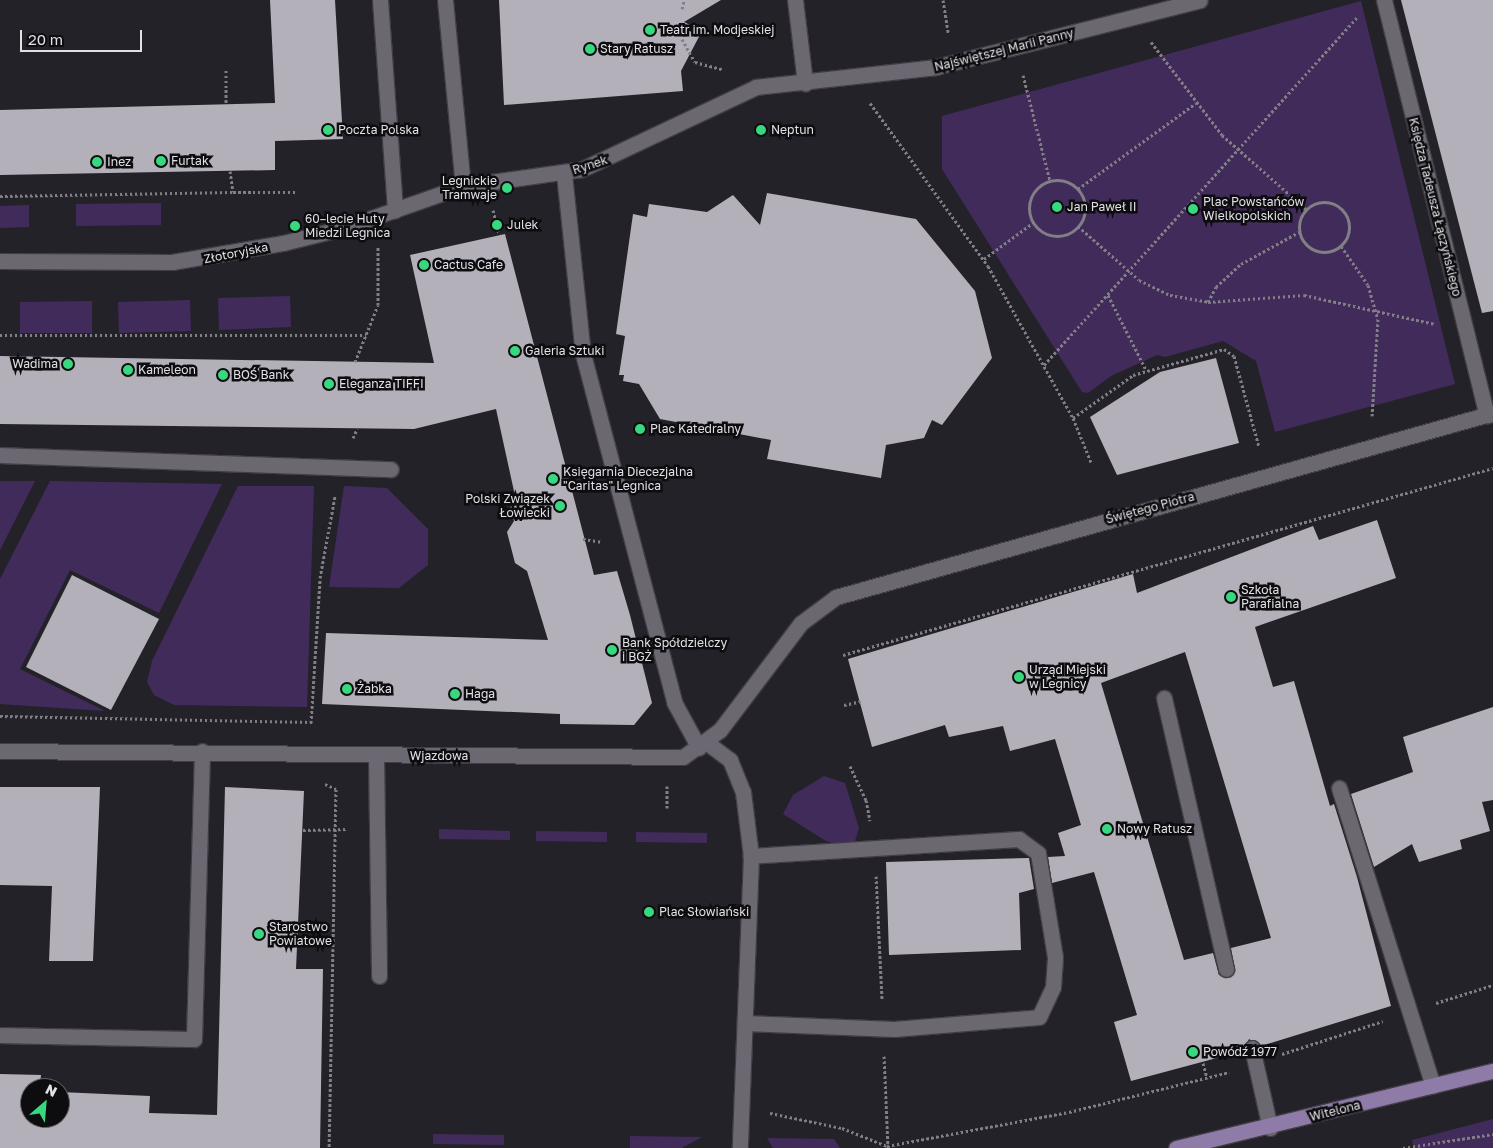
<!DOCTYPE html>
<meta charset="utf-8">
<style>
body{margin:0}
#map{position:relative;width:1493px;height:1148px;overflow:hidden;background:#242229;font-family:"Golos Text",sans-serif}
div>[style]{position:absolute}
.green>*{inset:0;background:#412b5b}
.building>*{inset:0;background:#b3b0b9}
.path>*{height:3px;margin-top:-1.5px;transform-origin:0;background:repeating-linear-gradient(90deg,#817f85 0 2.5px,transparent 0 5px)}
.path>.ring{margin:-1.5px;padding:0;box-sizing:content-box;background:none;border:3px solid #817f85;border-radius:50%}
.roads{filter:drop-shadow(1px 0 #413e44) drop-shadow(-1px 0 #413e44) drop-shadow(0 1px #413e44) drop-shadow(0 -1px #413e44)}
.service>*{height:15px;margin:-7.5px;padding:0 7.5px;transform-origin:7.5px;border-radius:7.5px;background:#6c6871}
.pedestrian>*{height:15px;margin:-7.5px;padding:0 7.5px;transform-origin:7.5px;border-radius:7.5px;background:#6c6871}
.minor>*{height:15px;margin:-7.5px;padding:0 7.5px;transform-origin:7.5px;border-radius:7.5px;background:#6c6871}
.primary>*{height:15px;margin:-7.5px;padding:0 7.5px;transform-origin:7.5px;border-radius:7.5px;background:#8e7ba7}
.dots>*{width:14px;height:14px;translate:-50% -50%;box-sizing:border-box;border:2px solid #0d0c0f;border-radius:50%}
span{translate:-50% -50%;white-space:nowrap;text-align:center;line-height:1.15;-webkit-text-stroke:5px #0d0c0f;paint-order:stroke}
.poi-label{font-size:12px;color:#e2e0e5}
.left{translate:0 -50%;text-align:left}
.right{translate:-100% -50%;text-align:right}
.street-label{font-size:12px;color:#e2e0e5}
.north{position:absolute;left:20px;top:1078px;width:50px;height:50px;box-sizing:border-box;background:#0d0c0f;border:1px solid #626165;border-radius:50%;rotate:27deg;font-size:14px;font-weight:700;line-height:20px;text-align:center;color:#e2e0e5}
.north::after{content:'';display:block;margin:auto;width:18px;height:22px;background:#38d880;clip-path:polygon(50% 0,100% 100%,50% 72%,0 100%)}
.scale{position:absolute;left:20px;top:30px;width:122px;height:22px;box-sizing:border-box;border:2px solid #e2e0e5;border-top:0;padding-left:6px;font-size:15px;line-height:18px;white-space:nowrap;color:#e2e0e5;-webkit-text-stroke:4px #0d0c0f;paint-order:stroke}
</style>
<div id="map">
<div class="green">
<div style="clip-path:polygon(1361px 1px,1455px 384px,1275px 432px,1256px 361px,1223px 341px,1165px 357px,1157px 355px,1111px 376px,1088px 393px,1082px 392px,942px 169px,942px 116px)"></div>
<div style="clip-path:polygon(161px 203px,161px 225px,76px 226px,76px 204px)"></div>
<div style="clip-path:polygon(29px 205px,29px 227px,0 228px,0 206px)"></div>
<div style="clip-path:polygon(290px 296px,291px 327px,219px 330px,218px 298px)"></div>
<div style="clip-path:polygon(190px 300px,191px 331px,119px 333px,118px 302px)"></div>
<div style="clip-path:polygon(92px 301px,92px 333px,20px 333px,20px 302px)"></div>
<div style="clip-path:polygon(0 481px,35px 481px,0 550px)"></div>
<div style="clip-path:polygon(50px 481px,222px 484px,159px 613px,70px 570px,20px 669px,105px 711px,0 704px,0 579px)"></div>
<div style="clip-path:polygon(238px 486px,314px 486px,307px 707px,174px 705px,154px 695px,147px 682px,152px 661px)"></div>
<div style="clip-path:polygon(344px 486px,387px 488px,428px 529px,428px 565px,399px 588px,329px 587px)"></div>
<div style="clip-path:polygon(824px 776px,845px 783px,859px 828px,855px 841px,837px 845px,826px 841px,783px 814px,793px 795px)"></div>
<div style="clip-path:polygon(439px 829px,510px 831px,510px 840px,439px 839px)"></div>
<div style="clip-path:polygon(536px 831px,607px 832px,607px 842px,536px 841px)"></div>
<div style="clip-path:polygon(636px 832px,707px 833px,707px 843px,636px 842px)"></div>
<div style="clip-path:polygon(1493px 1119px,1493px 1148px,1414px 1148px,1412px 1140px)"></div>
<div style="clip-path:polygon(433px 1134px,504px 1135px,504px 1145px,433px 1144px)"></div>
<div style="clip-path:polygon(630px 1136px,702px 1137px,682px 1148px,630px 1148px)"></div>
<div style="clip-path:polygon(767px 1138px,834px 1139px,840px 1148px,773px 1148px)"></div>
</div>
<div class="building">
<div style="clip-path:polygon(270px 0,335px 0,343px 139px,275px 141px,275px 170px,0 175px,0 110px,275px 103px)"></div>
<div style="clip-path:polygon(499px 0,721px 0,684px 22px,702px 31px,681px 71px,683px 91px,504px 105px)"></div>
<div style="clip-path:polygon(1401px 0,1493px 0,1493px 311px,1482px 313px)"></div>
<div style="clip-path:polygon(767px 193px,916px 219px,975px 291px,992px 358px,942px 425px,932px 420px,924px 438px,886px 445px,881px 478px,767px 459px,771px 440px,660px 419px,639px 384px,623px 381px,624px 375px,619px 375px,625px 336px,616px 334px,633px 214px,647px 217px,649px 204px,707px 212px,733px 195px,760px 225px)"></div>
<div style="clip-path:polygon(505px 234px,594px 575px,617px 571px,630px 615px,652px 703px,634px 725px,560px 724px,560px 714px,322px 704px,326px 633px,548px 640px,527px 571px,515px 563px,507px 532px,514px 521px,510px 507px,517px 505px,496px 409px,414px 429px,0 424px,0 356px,434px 363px,410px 255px)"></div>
<div style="clip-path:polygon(1216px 358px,1239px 443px,1117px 475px,1090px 417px,1160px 372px)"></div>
<div style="clip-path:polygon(evenodd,1377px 520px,1396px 578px,1255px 627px,1273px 687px,1294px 681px,1330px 806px,1334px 804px,1357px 877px,1391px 1006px,1261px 1046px,1249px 1039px,1243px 1051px,1131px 1081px,1114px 1022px,1137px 1015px,1094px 872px,1052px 883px,1048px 857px,1065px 856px,1058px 833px,1081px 825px,1055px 739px,1010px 751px,1003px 726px,949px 737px,945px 725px,872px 747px,848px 659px,1133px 574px,1137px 593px,1313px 526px,1319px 540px,1377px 520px,1185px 652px,1271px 938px,1231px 948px,1235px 971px,1228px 978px,1219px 975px,1213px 953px,1184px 960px,1101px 683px,1185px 652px)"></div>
<div style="clip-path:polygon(72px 575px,159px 619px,111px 710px,26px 667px)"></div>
<div style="clip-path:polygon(1493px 707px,1493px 800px,1482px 802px,1490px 831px,1460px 840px,1462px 849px,1419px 862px,1412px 844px,1374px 867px,1351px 794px,1413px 772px,1403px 737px)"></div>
<div style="clip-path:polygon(0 787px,100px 787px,93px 961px,49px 961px,52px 886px,0 885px)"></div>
<div style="clip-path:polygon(225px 787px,304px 791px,296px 969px,323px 969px,320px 1148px,0 1148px,0 1074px,41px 1075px,40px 1088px,30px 1088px,30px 1118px,60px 1118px,60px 1092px,150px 1096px,149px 1113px,217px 1115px)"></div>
<div style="clip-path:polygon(1029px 858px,1034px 889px,1019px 893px,1021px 950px,889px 955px,886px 862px)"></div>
</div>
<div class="path">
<div style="left:943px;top:0;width:33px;rotate:81deg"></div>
<div style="left:682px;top:9px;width:9px;rotate:-77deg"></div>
<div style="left:682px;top:39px;width:26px;rotate:61deg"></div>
<div style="left:695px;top:62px;width:28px;rotate:15deg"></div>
<div style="left:1151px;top:42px;width:117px;rotate:52.6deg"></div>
<div style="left:1222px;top:135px;width:112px;rotate:41.4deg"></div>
<div style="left:226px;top:70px;width:33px;rotate:90deg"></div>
<div style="left:1023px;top:75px;width:109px;rotate:75.7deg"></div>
<div style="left:870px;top:103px;width:201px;rotate:54.1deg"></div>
<div style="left:988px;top:266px;width:174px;rotate:60.8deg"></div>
<div style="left:1073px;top:418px;width:48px;rotate:67.8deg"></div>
<div style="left:230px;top:171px;width:21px;rotate:82deg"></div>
<div style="left:233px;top:192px;width:62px"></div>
<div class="ring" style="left:1029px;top:180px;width:53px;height:53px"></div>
<div style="left:1078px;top:189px;width:146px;rotate:-36.1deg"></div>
<div style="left:0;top:196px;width:233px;rotate:-1deg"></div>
<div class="ring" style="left:1299px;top:202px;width:47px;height:47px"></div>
<div style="left:493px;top:210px;width:25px;rotate:76deg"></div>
<div style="left:1078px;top:226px;width:81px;rotate:41.5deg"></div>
<div style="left:1139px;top:280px;width:34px;rotate:26deg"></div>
<div style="left:1170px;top:295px;width:39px;rotate:10deg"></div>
<div style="left:1208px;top:302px;width:96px;rotate:-4.2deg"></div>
<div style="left:1304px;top:295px;width:134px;rotate:12.5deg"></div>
<div style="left:1341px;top:246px;width:47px;rotate:55.3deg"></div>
<div style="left:1368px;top:285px;width:35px;rotate:74deg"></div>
<div style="left:1378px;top:319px;width:97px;rotate:93.5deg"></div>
<div style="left:984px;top:259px;width:62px;rotate:-36.5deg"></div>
<div style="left:1108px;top:295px;width:84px;rotate:63.1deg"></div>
<div style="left:1208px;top:302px;width:17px;rotate:-62deg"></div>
<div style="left:1216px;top:287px;width:34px;rotate:-43deg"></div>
<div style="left:1241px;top:264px;width:66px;rotate:-28.9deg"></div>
<div style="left:0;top:335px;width:366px"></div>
<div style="left:355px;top:362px;width:61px;rotate:-68deg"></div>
<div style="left:378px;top:305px;width:58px;rotate:-90deg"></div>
<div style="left:1044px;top:365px;width:469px;rotate:-48deg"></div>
<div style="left:1073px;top:418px;width:74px;rotate:-35.6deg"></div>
<div style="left:1133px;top:375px;width:95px;rotate:-15.9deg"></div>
<div style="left:1224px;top:349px;width:12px;rotate:35deg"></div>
<div style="left:1234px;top:356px;width:94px;rotate:74.6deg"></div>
<div style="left:353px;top:438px;width:10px;rotate:-66deg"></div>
<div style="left:583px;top:539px;width:18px;rotate:9deg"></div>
<div style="left:843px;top:655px;width:676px;rotate:-16.05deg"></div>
<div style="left:844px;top:705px;width:17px;rotate:-13deg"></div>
<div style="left:0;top:716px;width:315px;rotate:1.1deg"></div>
<div style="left:311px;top:723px;width:145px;rotate:-86.4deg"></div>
<div style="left:320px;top:578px;width:83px;rotate:-79.6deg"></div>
<div style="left:850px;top:766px;width:38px;rotate:65deg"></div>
<div style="left:866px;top:800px;width:21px;rotate:79deg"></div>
<div style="left:325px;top:784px;width:12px;rotate:24deg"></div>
<div style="left:336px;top:789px;width:359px;rotate:91.1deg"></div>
<div style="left:667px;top:808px;width:22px;rotate:-90deg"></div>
<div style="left:303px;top:830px;width:45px;rotate:-1.3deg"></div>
<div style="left:876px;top:876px;width:124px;rotate:87.2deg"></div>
<div style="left:1436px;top:1003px;width:60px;rotate:-17.5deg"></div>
<div style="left:1282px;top:1054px;width:106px;rotate:-18.1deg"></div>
<div style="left:884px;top:1056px;width:92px;rotate:87.5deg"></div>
<div style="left:1203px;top:1063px;width:16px;rotate:75deg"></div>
<div style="left:770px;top:1113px;width:74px;rotate:11.8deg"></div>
<div style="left:842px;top:1128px;width:48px;rotate:21.8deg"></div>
<div style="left:887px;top:1146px;width:185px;rotate:-10.6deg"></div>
<div style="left:1069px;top:1112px;width:165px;rotate:-14deg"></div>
<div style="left:1403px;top:1148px;width:91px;rotate:-8.8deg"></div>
</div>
<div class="roads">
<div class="service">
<div style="left:0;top:455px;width:391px;rotate:2.1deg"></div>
<div style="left:1164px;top:698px;width:278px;rotate:77.1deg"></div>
<div style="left:376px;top:756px;width:220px;rotate:89.2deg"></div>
<div style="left:1339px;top:788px;width:312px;rotate:72.5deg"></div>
<div style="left:745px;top:1023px;width:149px;rotate:2.3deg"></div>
<div style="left:894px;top:1029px;width:145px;rotate:-4.7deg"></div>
<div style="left:1039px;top:1017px;width:33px;rotate:-65deg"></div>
<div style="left:1053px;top:987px;width:30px;rotate:-86deg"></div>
<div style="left:1055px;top:957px;width:105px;rotate:-99.3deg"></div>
<div style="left:1038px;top:853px;width:24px;rotate:-144deg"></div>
<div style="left:1019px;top:839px;width:269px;rotate:176.4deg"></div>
<div style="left:0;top:1035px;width:194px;rotate:1.2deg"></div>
<div style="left:194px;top:1039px;width:288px;rotate:-88.4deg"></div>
<div style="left:1252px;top:1048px;width:82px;rotate:77.3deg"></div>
</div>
<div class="pedestrian">
<div style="left:380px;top:0;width:211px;rotate:85.9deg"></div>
<div style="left:445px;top:0;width:187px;rotate:84.5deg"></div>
<div style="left:795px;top:0;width:84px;rotate:83.1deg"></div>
<div style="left:1384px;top:0;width:428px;rotate:76.1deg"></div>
<div style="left:564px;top:174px;width:181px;rotate:84deg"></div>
<div style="left:583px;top:354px;width:360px;rotate:75.3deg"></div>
<div style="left:674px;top:702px;width:52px;rotate:61.5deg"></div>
<div style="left:0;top:261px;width:172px;rotate:0.3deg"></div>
<div style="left:172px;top:262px;width:113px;rotate:-9.7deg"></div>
<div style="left:283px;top:243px;width:62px;rotate:-14deg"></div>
<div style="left:343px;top:228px;width:127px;rotate:-19.3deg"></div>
<div style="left:463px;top:186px;width:120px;rotate:-8.1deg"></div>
<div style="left:582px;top:169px;width:192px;rotate:-25.2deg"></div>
<div style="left:756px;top:87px;width:181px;rotate:-6.3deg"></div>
<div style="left:936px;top:67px;width:272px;rotate:-14.2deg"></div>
</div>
<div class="minor">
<div style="left:706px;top:742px;width:30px;rotate:37deg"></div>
<div style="left:730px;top:760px;width:35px;rotate:68deg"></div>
<div style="left:743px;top:792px;width:64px;rotate:82.9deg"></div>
<div style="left:751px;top:856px;width:292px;rotate:92.2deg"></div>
<div style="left:0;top:751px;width:683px;rotate:0.5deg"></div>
<div style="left:683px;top:757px;width:46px;rotate:-36.1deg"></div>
<div style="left:720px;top:730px;width:134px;rotate:-52.9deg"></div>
<div style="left:801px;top:623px;width:44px;rotate:-36.6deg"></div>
<div style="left:836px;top:597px;width:682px;rotate:-15.65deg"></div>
</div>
<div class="primary">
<div style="left:1176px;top:1148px;width:326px;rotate:-13.7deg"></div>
</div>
</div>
<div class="dots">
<div style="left:650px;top:30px;background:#38d880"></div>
<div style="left:590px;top:49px;background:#38d880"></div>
<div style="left:328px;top:130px;background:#38d880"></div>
<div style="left:761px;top:130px;background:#38d880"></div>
<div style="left:161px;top:161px;background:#38d880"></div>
<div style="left:97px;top:162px;background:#38d880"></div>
<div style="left:507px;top:188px;background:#38d880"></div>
<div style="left:1057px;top:207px;background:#38d880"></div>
<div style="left:1193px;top:209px;background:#38d880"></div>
<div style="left:497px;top:225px;background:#38d880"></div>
<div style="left:295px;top:226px;background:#38d880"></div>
<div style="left:424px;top:265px;background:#38d880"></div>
<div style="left:515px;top:351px;background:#38d880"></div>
<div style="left:68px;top:364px;background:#38d880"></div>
<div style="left:128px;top:370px;background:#38d880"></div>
<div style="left:223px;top:375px;background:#38d880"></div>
<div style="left:329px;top:384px;background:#38d880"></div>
<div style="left:640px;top:429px;background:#38d880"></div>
<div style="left:553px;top:479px;background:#38d880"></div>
<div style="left:560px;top:506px;background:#38d880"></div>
<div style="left:1231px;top:597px;background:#38d880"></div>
<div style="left:612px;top:650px;background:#38d880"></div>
<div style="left:1019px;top:677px;background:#38d880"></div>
<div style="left:347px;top:689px;background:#38d880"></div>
<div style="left:455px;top:694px;background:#38d880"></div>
<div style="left:1107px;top:829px;background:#38d880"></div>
<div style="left:649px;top:912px;background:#38d880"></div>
<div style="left:259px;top:934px;background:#38d880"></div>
<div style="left:1193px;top:1052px;background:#38d880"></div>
</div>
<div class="poi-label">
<span class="left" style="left:660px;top:30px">Teatr im. Modjeskiej</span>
<span class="left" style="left:600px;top:49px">Stary Ratusz</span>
<span class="left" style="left:338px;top:130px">Poczta Polska</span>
<span class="left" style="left:771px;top:130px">Neptun</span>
<span class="left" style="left:171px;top:161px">Furtak</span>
<span class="left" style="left:107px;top:162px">Inez</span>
<span class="right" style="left:497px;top:188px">Legnickie<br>Tramwaje</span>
<span class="left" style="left:1203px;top:209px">Plac Powstańców<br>Wielkopolskich</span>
<span class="left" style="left:1067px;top:207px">Jan Paweł II</span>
<span class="left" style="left:305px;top:226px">60–lecie Huty<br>Miedzi Legnica</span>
<span class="left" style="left:507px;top:225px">Julek</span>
<span class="left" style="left:434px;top:265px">Cactus Cafe</span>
<span class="left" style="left:525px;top:351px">Galeria Sztuki</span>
<span class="right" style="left:58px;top:364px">Wadima</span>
<span class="left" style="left:138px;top:370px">Kameleon</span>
<span class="left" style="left:233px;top:375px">BOŚ Bank</span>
<span class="left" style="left:339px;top:384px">Eleganza TIFFI</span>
<span class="left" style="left:650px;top:429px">Plac Katedralny</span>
<span class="left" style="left:563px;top:479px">Księgarnia Diecezjalna<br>"Caritas" Legnica</span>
<span class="right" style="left:550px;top:506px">Polski Związek<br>Łowiecki</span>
<span class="left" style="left:1241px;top:597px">Szkoła<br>Parafialna</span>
<span class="left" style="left:622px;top:650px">Bank Spółdzielczy<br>i BGŻ</span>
<span class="left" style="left:1029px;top:677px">Urząd Miejski<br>w Legnicy</span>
<span class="left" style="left:357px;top:689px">Żabka</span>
<span class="left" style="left:465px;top:694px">Haga</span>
<span class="left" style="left:1117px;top:829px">Nowy Ratusz</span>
<span class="left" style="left:659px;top:912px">Plac Słowiański</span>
<span class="left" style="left:269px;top:934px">Starostwo<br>Powiatowe</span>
<span class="left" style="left:1203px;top:1052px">Powódź 1977</span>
</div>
<div class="street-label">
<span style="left:1004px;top:50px;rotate:-14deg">Najświętszej Marii Panny</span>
<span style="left:590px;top:165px;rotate:-18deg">Rynek</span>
<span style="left:1435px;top:207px;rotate:76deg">Księdza Tadeusza Łączyńskiego</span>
<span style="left:236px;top:253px;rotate:-11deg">Złotoryjska</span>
<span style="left:1150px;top:508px;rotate:-15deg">Świętego Piotra</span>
<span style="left:439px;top:756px">Wjazdowa</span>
<span style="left:1335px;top:1111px;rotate:-14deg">Witelona</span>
</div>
<div class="north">N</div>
<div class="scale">20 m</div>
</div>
